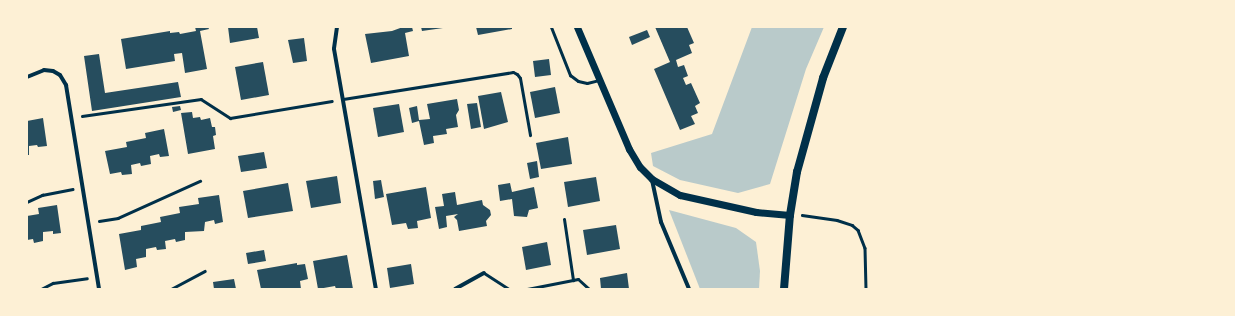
<!DOCTYPE html>
<style>
body{margin:0}
#map{position:relative;width:1235px;height:316px;overflow:hidden;background:#fdf0d5;font-family:"Space Grotesk",sans-serif}
div>[style]{position:absolute}
.green>*{inset:0;background:#b9caca}
.building>*{inset:0;background:#264d5e}
.path>*{height:2.5px;margin:-1.25px;padding:0 1.25px;transform-origin:1.25px;border-radius:1.25px;background:#003049}
.service>*{height:3px;margin:-1.5px;padding:0 1.5px;transform-origin:1.5px;border-radius:1.5px;background:#003049}
.minor>*{height:4px;margin:-2px;padding:0 2px;transform-origin:2px;border-radius:2px;background:#003049}
.tertiary>*{height:7px;margin:-3.5px;padding:0 3.5px;transform-origin:3.5px;border-radius:3.5px;background:#003049}
.secondary>*{height:8px;margin:-4px;padding:0 4px;transform-origin:4px;border-radius:4px;background:#003049}
span{translate:-50% -50%;white-space:nowrap;text-align:center;line-height:1.15;-webkit-text-stroke:3px #fdf0d5;paint-order:stroke}
.frame{position:absolute;inset:0;border:28px solid #fdf0d5;pointer-events:none}
</style>
<div id="map">
<div class="green">
<div style="clip-path:polygon(752px 27px,824px 27px,806px 69px,770px 184px,738px 193px,680px 180px,653px 166px,651px 153px,712px 134px)"></div>
<div style="clip-path:polygon(669px 210px,736px 228px,756px 242px,760px 271px,759px 289px,700px 289px)"></div>
</div>
<div class="building">
<div style="clip-path:polygon(195px 27px,208px 27px,209px 29px,200px 31px,207px 69px,185px 73px,182px 53px,174px 54px,175px 61px,126px 69px,121px 39px,170px 31px,170px 33px,179px 32px,180px 34px,196px 31px)"></div>
<div style="clip-path:polygon(228px 27px,257px 27px,259px 38px,230px 43px)"></div>
<div style="clip-path:polygon(403px 27px,412px 27px,413px 31px,405px 33px,409px 56px,371px 63px,365px 34px,392px 31px)"></div>
<div style="clip-path:polygon(421px 27px,443px 27px,443px 28px,422px 31px)"></div>
<div style="clip-path:polygon(476px 27px,512px 27px,512px 29px,478px 35px)"></div>
<div style="clip-path:polygon(655px 27px,687px 27px,694px 43px,689px 45px,692px 53px,676px 60px,678px 67px,684px 65px,688px 76px,683px 78px,686px 85px,691px 83px,700px 103px,695px 106px,698px 113px,691px 116px,695px 124px,680px 130px,654px 69px,670px 62px)"></div>
<div style="clip-path:polygon(647px 30px,650px 37px,632px 45px,629px 37px)"></div>
<div style="clip-path:polygon(304px 38px,307px 61px,293px 63px,288px 40px)"></div>
<div style="clip-path:polygon(99px 54px,105px 93px,178px 82px,181px 97px,92px 111px,84px 56px)"></div>
<div style="clip-path:polygon(549px 59px,551px 75px,535px 77px,533px 61px)"></div>
<div style="clip-path:polygon(263px 62px,269px 95px,241px 100px,235px 67px)"></div>
<div style="clip-path:polygon(555px 87px,560px 113px,535px 118px,530px 92px)"></div>
<div style="clip-path:polygon(501px 92px,508px 122px,484px 129px,478px 96px)"></div>
<div style="clip-path:polygon(457px 99px,459px 110px,456px 115px,458px 127px,446px 129px,447px 134px,433px 136px,434px 143px,424px 145px,419px 121px,412px 123px,409px 108px,417px 106px,419px 120px,430px 119px,427px 104px)"></div>
<div style="clip-path:polygon(477px 103px,481px 127px,471px 129px,467px 104px)"></div>
<div style="clip-path:polygon(399px 104px,404px 132px,378px 137px,373px 108px)"></div>
<div style="clip-path:polygon(180px 106px,181px 110px,173px 112px,172px 107px)"></div>
<div style="clip-path:polygon(192px 112px,193px 118px,200px 117px,201px 120px,210px 118px,212px 127px,215px 127px,216px 135px,213px 136px,215px 149px,188px 154px,181px 113px)"></div>
<div style="clip-path:polygon(43px 118px,47px 146px,38px 147px,37px 145px,29px 146px,29px 155px,27px 155px,27px 121px)"></div>
<div style="clip-path:polygon(164px 129px,169px 156px,160px 157px,159px 154px,150px 156px,151px 164px,141px 166px,140px 163px,131px 165px,132px 174px,122px 175px,121px 172px,110px 174px,105px 151px,127px 147px,126px 142px,146px 138px,145px 133px)"></div>
<div style="clip-path:polygon(568px 137px,572px 164px,541px 169px,536px 143px)"></div>
<div style="clip-path:polygon(264px 152px,267px 168px,241px 172px,238px 156px)"></div>
<div style="clip-path:polygon(537px 161px,539px 177px,530px 179px,527px 163px)"></div>
<div style="clip-path:polygon(337px 176px,341px 203px,311px 208px,306px 181px)"></div>
<div style="clip-path:polygon(596px 177px,600px 201px,568px 207px,564px 182px)"></div>
<div style="clip-path:polygon(381px 180px,384px 197px,375px 199px,373px 181px)"></div>
<div style="clip-path:polygon(288px 183px,293px 211px,248px 218px,243px 191px)"></div>
<div style="clip-path:polygon(510px 183px,512px 192px,534px 187px,538px 208px,529px 210px,527px 217px,514px 216px,512px 199px,500px 201px,498px 185px)"></div>
<div style="clip-path:polygon(426px 187px,431px 218px,417px 221px,418px 228px,408px 229px,406px 223px,392px 225px,386px 194px)"></div>
<div style="clip-path:polygon(455px 192px,457px 205px,482px 200px,483px 205px,490px 210px,491px 215px,486px 221px,487px 226px,459px 231px,457px 220px,454px 217px,458px 214px,446px 216px,447px 227px,439px 229px,435px 207px,444px 206px,442px 194px)"></div>
<div style="clip-path:polygon(219px 195px,223px 222px,215px 224px,214px 220px,205px 222px,204px 231px,185px 232px,185px 240px,176px 242px,175px 239px,165px 241px,166px 249px,157px 250px,156px 247px,146px 249px,146px 257px,136px 259px,137px 267px,125px 270px,119px 234px,141px 230px,141px 226px,161px 222px,160px 217px,180px 213px,179px 207px,199px 204px,198px 198px)"></div>
<div style="clip-path:polygon(57px 205px,61px 233px,53px 234px,53px 231px,43px 232px,43px 241px,34px 243px,33px 239px,27px 240px,27px 216px,39px 214px,38px 208px)"></div>
<div style="clip-path:polygon(616px 225px,620px 249px,587px 255px,583px 230px)"></div>
<div style="clip-path:polygon(547px 242px,551px 265px,526px 270px,522px 247px)"></div>
<div style="clip-path:polygon(264px 250px,266px 261px,248px 264px,246px 253px)"></div>
<div style="clip-path:polygon(347px 255px,353px 289px,336px 289px,335px 286px,318px 289px,313px 261px)"></div>
<div style="clip-path:polygon(297px 263px,297px 265px,305px 264px,308px 279px,300px 281px,301px 289px,261px 289px,257px 270px)"></div>
<div style="clip-path:polygon(411px 264px,414px 284px,390px 288px,387px 268px)"></div>
<div style="clip-path:polygon(627px 273px,629px 289px,601px 289px,600px 278px)"></div>
<div style="clip-path:polygon(234px 279px,236px 289px,214px 289px,213px 282px)"></div>
</div>
<div class="path">
<div style="left:82px;top:116px;width:120px;rotate:-8.1deg"></div>
<div style="left:201px;top:99px;width:35px;rotate:33deg"></div>
<div style="left:230px;top:118px;width:103px;rotate:-9.5deg"></div>
<div style="left:27px;top:202px;width:17px;rotate:-25deg"></div>
<div style="left:42px;top:195px;width:31px;rotate:-11deg"></div>
<div style="left:802px;top:215px;width:35px;rotate:8deg"></div>
<div style="left:837px;top:220px;width:16px;rotate:18deg"></div>
<div style="left:852px;top:225px;width:8px;rotate:40deg"></div>
<div style="left:858px;top:230px;width:19px;rotate:69deg"></div>
<div style="left:865px;top:248px;width:41px;rotate:88.6deg"></div>
<div style="left:99px;top:221px;width:19px;rotate:-9deg"></div>
<div style="left:118px;top:218px;width:90px;rotate:-24.3deg"></div>
<div style="left:41px;top:289px;width:13px;rotate:-27deg"></div>
<div style="left:53px;top:283px;width:34px;rotate:-8deg"></div>
<div style="left:171px;top:289px;width:38px;rotate:-28deg"></div>
</div>
<div class="service">
<div style="left:551px;top:27px;width:52px;rotate:68.4deg"></div>
<div style="left:570px;top:75px;width:10px;rotate:37deg"></div>
<div style="left:578px;top:81px;width:9px;rotate:13deg"></div>
<div style="left:587px;top:83px;width:12px;rotate:-14deg"></div>
<div style="left:343px;top:99px;width:172px;rotate:-9deg"></div>
<div style="left:513px;top:72px;width:4px;rotate:27deg"></div>
<div style="left:517px;top:74px;width:5px;rotate:53deg"></div>
<div style="left:520px;top:78px;width:58px;rotate:80deg"></div>
<div style="left:564px;top:219px;width:62px;rotate:81.6deg"></div>
<div style="left:484px;top:273px;width:30px;rotate:33deg"></div>
<div style="left:527px;top:289px;width:52px;rotate:-11.1deg"></div>
<div style="left:578px;top:279px;width:15px;rotate:42deg"></div>
</div>
<div class="minor">
<div style="left:337px;top:27px;width:22px;rotate:98deg"></div>
<div style="left:334px;top:49px;width:244px;rotate:80.1deg"></div>
<div style="left:27px;top:77px;width:18px;rotate:-22deg"></div>
<div style="left:44px;top:70px;width:9px;rotate:6deg"></div>
<div style="left:53px;top:71px;width:8px;rotate:30deg"></div>
<div style="left:60px;top:75px;width:12px;rotate:59deg"></div>
<div style="left:66px;top:85px;width:207px;rotate:80.8deg"></div>
<div style="left:652px;top:180px;width:43px;rotate:77.9deg"></div>
<div style="left:661px;top:222px;width:73px;rotate:67.3deg"></div>
<div style="left:455px;top:289px;width:33px;rotate:-29deg"></div>
</div>
<div class="tertiary">
<div style="left:577px;top:27px;width:133px;rotate:66.9deg"></div>
<div style="left:629px;top:149px;width:21px;rotate:59deg"></div>
<div style="left:640px;top:167px;width:17px;rotate:45deg"></div>
<div style="left:652px;top:179px;width:32px;rotate:30deg"></div>
<div style="left:680px;top:195px;width:78px;rotate:12.6deg"></div>
<div style="left:756px;top:212px;width:34px;rotate:5deg"></div>
</div>
<div class="secondary">
<div style="left:784px;top:289px;width:74px;rotate:-85.4deg"></div>
<div style="left:790px;top:215px;width:44px;rotate:-80.8deg"></div>
<div style="left:797px;top:172px;width:98px;rotate:-74.5deg"></div>
<div style="left:823px;top:78px;width:55px;rotate:-68.6deg"></div>
</div>
<div class="frame"></div>
</div>
